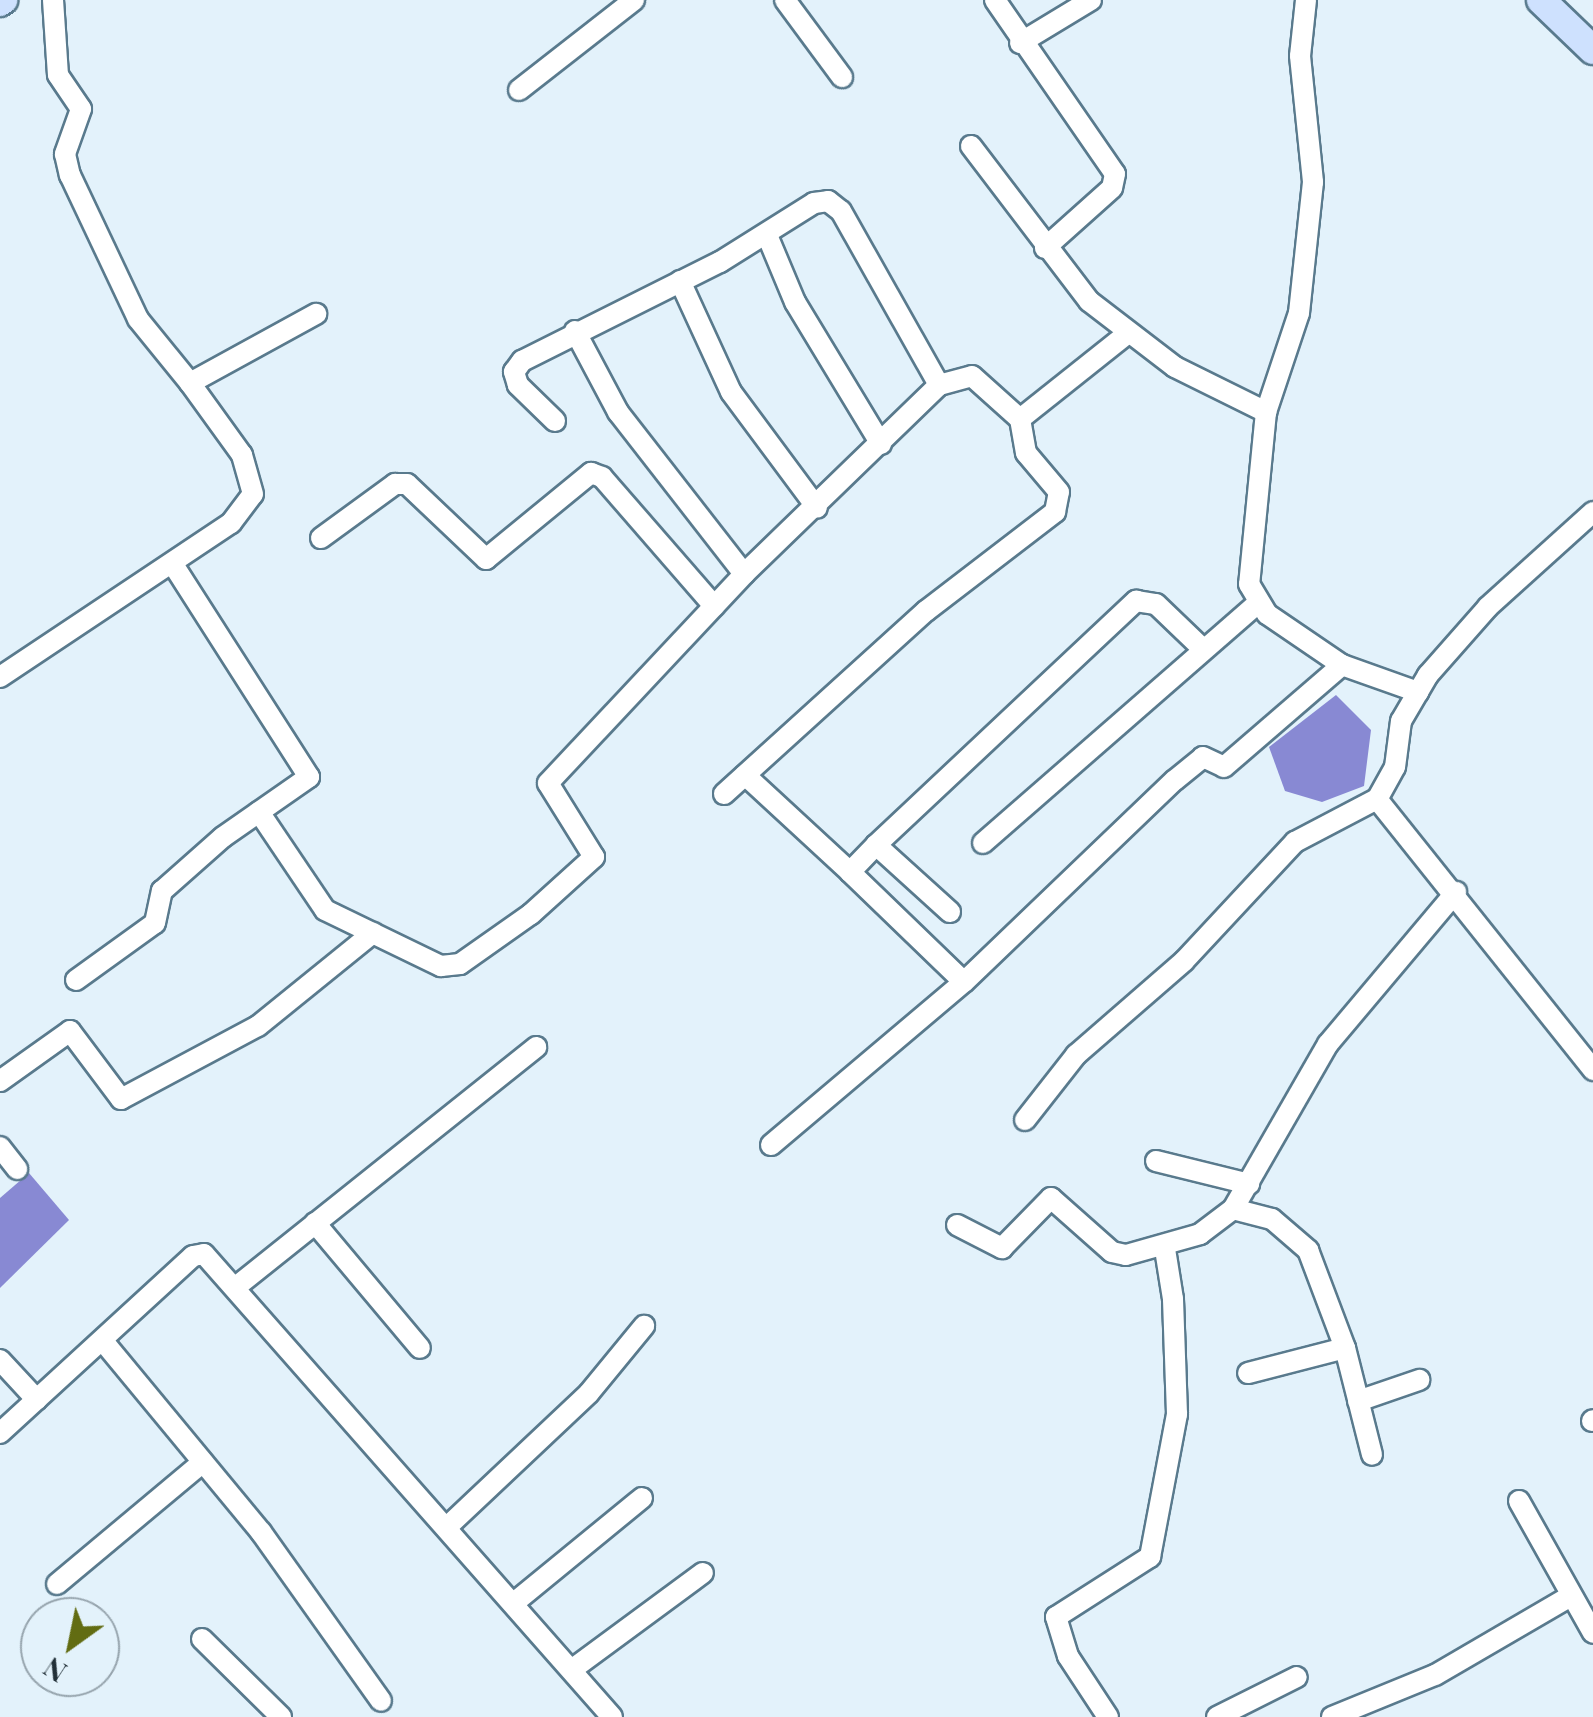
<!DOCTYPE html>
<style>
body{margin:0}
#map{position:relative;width:1593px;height:1717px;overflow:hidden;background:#e3f2fb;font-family:"Playfair Display",serif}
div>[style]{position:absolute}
.water>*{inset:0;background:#8889d3}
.roads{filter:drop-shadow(2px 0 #597a8d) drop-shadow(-2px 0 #597a8d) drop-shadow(0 2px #597a8d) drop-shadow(0 -2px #597a8d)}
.street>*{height:20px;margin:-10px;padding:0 10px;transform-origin:10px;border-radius:10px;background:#fff}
.secondary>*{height:28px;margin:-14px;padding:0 14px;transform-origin:14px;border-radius:14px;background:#cee1fe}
span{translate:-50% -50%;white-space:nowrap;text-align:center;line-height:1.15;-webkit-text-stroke:10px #e3f2fb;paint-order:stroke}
.north{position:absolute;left:20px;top:1597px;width:100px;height:100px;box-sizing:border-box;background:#e3f2fb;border:2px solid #96a4ad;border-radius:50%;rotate:213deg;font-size:28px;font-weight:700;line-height:40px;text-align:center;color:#223038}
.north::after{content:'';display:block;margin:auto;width:35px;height:45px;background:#626c12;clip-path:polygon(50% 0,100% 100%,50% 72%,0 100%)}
</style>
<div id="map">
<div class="water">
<div style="clip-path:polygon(1336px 695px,1371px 730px,1364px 786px,1322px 802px,1285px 791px,1269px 747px)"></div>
<div style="clip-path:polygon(29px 1173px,69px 1220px,0 1288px,0 1198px)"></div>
</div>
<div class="roads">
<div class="street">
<div style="left:53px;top:0;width:75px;rotate:86.2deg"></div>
<div style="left:58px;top:75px;width:41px;rotate:55.9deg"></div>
<div style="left:81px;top:109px;width:48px;rotate:109.6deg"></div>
<div style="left:65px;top:154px;width:22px;rotate:77deg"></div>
<div style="left:70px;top:175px;width:159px;rotate:64.7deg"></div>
<div style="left:138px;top:319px;width:82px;rotate:50.9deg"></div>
<div style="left:785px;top:0;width:96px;rotate:53.5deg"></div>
<div style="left:995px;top:0;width:211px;rotate:55.4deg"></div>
<div style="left:1115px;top:174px;width:14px;rotate:102deg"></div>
<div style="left:1112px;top:188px;width:90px;rotate:138.2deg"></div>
<div style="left:1306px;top:0;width:56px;rotate:96.1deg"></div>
<div style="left:1300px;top:56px;width:127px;rotate:84.1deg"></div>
<div style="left:1313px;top:182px;width:132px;rotate:96.1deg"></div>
<div style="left:1299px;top:313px;width:104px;rotate:108.4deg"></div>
<div style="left:1266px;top:412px;width:173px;rotate:95.6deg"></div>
<div style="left:1249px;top:584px;width:35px;rotate:59deg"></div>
<div style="left:1267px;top:614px;width:91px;rotate:34.2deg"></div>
<div style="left:1342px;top:665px;width:81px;rotate:19.6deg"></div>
<div style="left:1020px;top:43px;width:83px;rotate:-31.2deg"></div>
<div style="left:519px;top:90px;width:146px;rotate:-38deg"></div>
<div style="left:971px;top:146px;width:195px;rotate:52.7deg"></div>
<div style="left:1089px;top:301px;width:108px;rotate:37.5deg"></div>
<div style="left:1175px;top:367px;width:102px;rotate:26.3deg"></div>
<div style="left:767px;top:235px;width:73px;rotate:67.3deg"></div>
<div style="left:795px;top:302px;width:166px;rotate:58.8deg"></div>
<div style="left:680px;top:281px;width:122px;rotate:65.3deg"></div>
<div style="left:731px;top:392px;width:144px;rotate:53.4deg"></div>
<div style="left:575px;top:331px;width:92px;rotate:62deg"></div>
<div style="left:618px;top:412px;width:205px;rotate:52.1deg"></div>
<div style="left:555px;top:421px;width:52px;rotate:-135.8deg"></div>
<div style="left:518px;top:385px;width:14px;rotate:-107deg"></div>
<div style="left:514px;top:372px;width:14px;rotate:-54deg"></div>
<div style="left:522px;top:361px;width:221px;rotate:-26.6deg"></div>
<div style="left:720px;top:262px;width:111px;rotate:-32.1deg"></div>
<div style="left:814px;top:203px;width:14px;rotate:-8deg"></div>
<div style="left:828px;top:201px;width:16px;rotate:38deg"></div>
<div style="left:841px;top:211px;width:200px;rotate:60.6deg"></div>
<div style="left:1593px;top:512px;width:142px;rotate:137.9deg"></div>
<div style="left:1488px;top:607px;width:91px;rotate:131.4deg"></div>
<div style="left:1428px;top:675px;width:53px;rotate:120.4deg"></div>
<div style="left:1401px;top:721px;width:46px;rotate:97.4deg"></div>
<div style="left:1395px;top:767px;width:37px;rotate:119deg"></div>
<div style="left:1377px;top:799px;width:347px;rotate:51.4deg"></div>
<div style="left:321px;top:538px;width:92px;rotate:-36.1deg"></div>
<div style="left:395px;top:484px;width:12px"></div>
<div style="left:407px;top:484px;width:109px;rotate:43.5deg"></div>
<div style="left:486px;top:559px;width:136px;rotate:-39.3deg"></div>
<div style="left:591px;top:473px;width:12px;rotate:20deg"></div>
<div style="left:602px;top:477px;width:171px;rotate:49deg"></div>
<div style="left:0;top:677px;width:278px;rotate:-33.7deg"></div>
<div style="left:231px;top:523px;width:36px;rotate:-53deg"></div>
<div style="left:253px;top:494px;width:41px;rotate:-105.8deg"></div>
<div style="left:242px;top:455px;width:89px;rotate:-125.8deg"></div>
<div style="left:190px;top:383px;width:144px;rotate:-28.7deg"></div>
<div style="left:745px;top:775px;width:143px;rotate:42.7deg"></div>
<div style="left:850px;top:872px;width:37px;rotate:-46deg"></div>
<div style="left:724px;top:794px;width:273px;rotate:-42.2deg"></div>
<div style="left:926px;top:611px;width:163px;rotate:-37.5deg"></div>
<div style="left:1055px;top:512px;width:20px;rotate:-79deg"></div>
<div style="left:1059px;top:492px;width:51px;rotate:-130.2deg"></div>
<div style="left:1026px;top:453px;width:35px;rotate:-100deg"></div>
<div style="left:259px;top:812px;width:118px;rotate:56deg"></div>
<div style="left:325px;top:910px;width:129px;rotate:25.8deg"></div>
<div style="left:441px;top:966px;width:19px;rotate:-6deg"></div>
<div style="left:460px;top:964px;width:87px;rotate:-35.2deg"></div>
<div style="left:531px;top:914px;width:85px;rotate:-42.1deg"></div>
<div style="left:594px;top:857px;width:87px;rotate:-121.9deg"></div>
<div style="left:548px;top:783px;width:287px;rotate:-46.8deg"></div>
<div style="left:744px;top:574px;width:272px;rotate:-44.1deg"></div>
<div style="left:939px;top:385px;width:34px;rotate:-15deg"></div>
<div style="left:972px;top:376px;width:64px;rotate:41.9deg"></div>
<div style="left:1020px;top:419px;width:137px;rotate:-38.5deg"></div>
<div style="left:983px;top:843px;width:366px;rotate:-41.1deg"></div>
<div style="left:850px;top:872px;width:158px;rotate:44deg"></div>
<div style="left:950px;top:912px;width:100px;rotate:-137.8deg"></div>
<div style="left:876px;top:845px;width:357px;rotate:-43.2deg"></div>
<div style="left:1136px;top:601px;width:20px;rotate:9deg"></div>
<div style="left:1156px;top:604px;width:65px;rotate:43.8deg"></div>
<div style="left:76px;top:980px;width:97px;rotate:-35.8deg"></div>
<div style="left:155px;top:923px;width:33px;rotate:-78deg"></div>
<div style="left:162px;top:891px;width:81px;rotate:-41.5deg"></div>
<div style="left:223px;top:837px;width:105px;rotate:-34.9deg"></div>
<div style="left:309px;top:777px;width:253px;rotate:-122.6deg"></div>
<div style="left:0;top:1081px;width:86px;rotate:-35.5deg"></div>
<div style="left:70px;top:1031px;width:85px;rotate:53.1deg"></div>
<div style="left:121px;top:1099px;width:155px;rotate:-28.1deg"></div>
<div style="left:258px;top:1026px;width:148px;rotate:-39deg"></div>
<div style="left:1025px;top:1120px;width:83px;rotate:-51.9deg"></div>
<div style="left:1076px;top:1055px;width:143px;rotate:-41deg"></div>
<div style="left:1184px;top:961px;width:163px;rotate:-47deg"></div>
<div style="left:1295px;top:842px;width:93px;rotate:-27.7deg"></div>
<div style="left:771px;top:1145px;width:253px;rotate:-40.2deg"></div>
<div style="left:964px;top:982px;width:292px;rotate:-43.8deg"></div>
<div style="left:1175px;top:780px;width:36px;rotate:-39deg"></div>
<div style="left:1203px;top:757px;width:23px;rotate:25deg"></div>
<div style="left:1224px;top:767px;width:156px;rotate:-40.8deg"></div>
<div style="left:0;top:1147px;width:28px;rotate:52deg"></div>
<div style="left:1156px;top:1161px;width:96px;rotate:13.9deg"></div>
<div style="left:1233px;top:1209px;width:40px;rotate:14.4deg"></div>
<div style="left:1272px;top:1219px;width:48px;rotate:40.7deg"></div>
<div style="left:1308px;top:1250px;width:105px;rotate:69.3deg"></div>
<div style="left:1345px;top:1348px;width:100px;rotate:165.5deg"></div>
<div style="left:315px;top:1223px;width:163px;rotate:50deg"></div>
<div style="left:957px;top:1225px;width:51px;rotate:27.1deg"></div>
<div style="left:1002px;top:1248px;width:70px;rotate:-45.6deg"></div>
<div style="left:1051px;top:1198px;width:81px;rotate:41.5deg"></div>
<div style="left:1112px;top:1252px;width:14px;rotate:12deg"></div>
<div style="left:1126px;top:1255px;width:77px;rotate:-15.8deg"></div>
<div style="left:1200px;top:1234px;width:41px;rotate:-37.1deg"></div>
<div style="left:1233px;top:1209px;width:190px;rotate:-60.1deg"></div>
<div style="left:1328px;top:1044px;width:199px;rotate:-49.9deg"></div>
<div style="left:237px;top:1286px;width:383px;rotate:-38.6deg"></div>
<div style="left:103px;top:1341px;width:248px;rotate:50.4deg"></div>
<div style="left:261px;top:1532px;width:207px;rotate:54.6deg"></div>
<div style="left:1345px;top:1348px;width:110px;rotate:75.8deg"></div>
<div style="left:0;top:1360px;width:54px;rotate:47.2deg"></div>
<div style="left:1358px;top:1401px;width:65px;rotate:-19deg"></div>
<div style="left:1592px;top:1421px;width:1px;rotate:-45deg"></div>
<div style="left:0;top:1433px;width:262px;rotate:-42.5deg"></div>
<div style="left:193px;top:1256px;width:11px;rotate:-10deg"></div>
<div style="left:204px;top:1254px;width:617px;rotate:48.61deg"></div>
<div style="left:1519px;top:1501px;width:151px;rotate:60.7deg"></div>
<div style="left:447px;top:1527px;width:195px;rotate:-43.3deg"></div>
<div style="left:589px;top:1393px;width:87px;rotate:-50.6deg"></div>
<div style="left:57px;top:1584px;width:190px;rotate:-39.9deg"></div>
<div style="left:515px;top:1602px;width:164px;rotate:-39.3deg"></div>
<div style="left:202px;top:1639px;width:111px;rotate:44.6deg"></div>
<div style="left:574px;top:1668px;width:160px;rotate:-36.4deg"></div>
<div style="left:1108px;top:1717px;width:73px;rotate:-123.3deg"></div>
<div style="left:1068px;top:1656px;width:41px;rotate:-107.1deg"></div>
<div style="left:1056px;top:1617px;width:112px;rotate:-32.6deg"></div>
<div style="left:1150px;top:1557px;width:146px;rotate:-79.3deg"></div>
<div style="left:1177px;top:1414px;width:115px;rotate:-92deg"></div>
<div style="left:1173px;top:1299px;width:51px;rotate:-99.1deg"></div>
<div style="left:1217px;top:1717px;width:89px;rotate:-26.6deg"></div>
<div style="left:1332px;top:1717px;width:111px;rotate:-22.2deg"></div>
<div style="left:1435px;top:1675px;width:155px;rotate:-30.2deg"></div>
</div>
<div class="secondary">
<div style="left:1541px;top:0;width:72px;rotate:43.9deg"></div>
<div style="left:0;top:2px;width:4px;rotate:-34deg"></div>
</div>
</div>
<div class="north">N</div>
</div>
